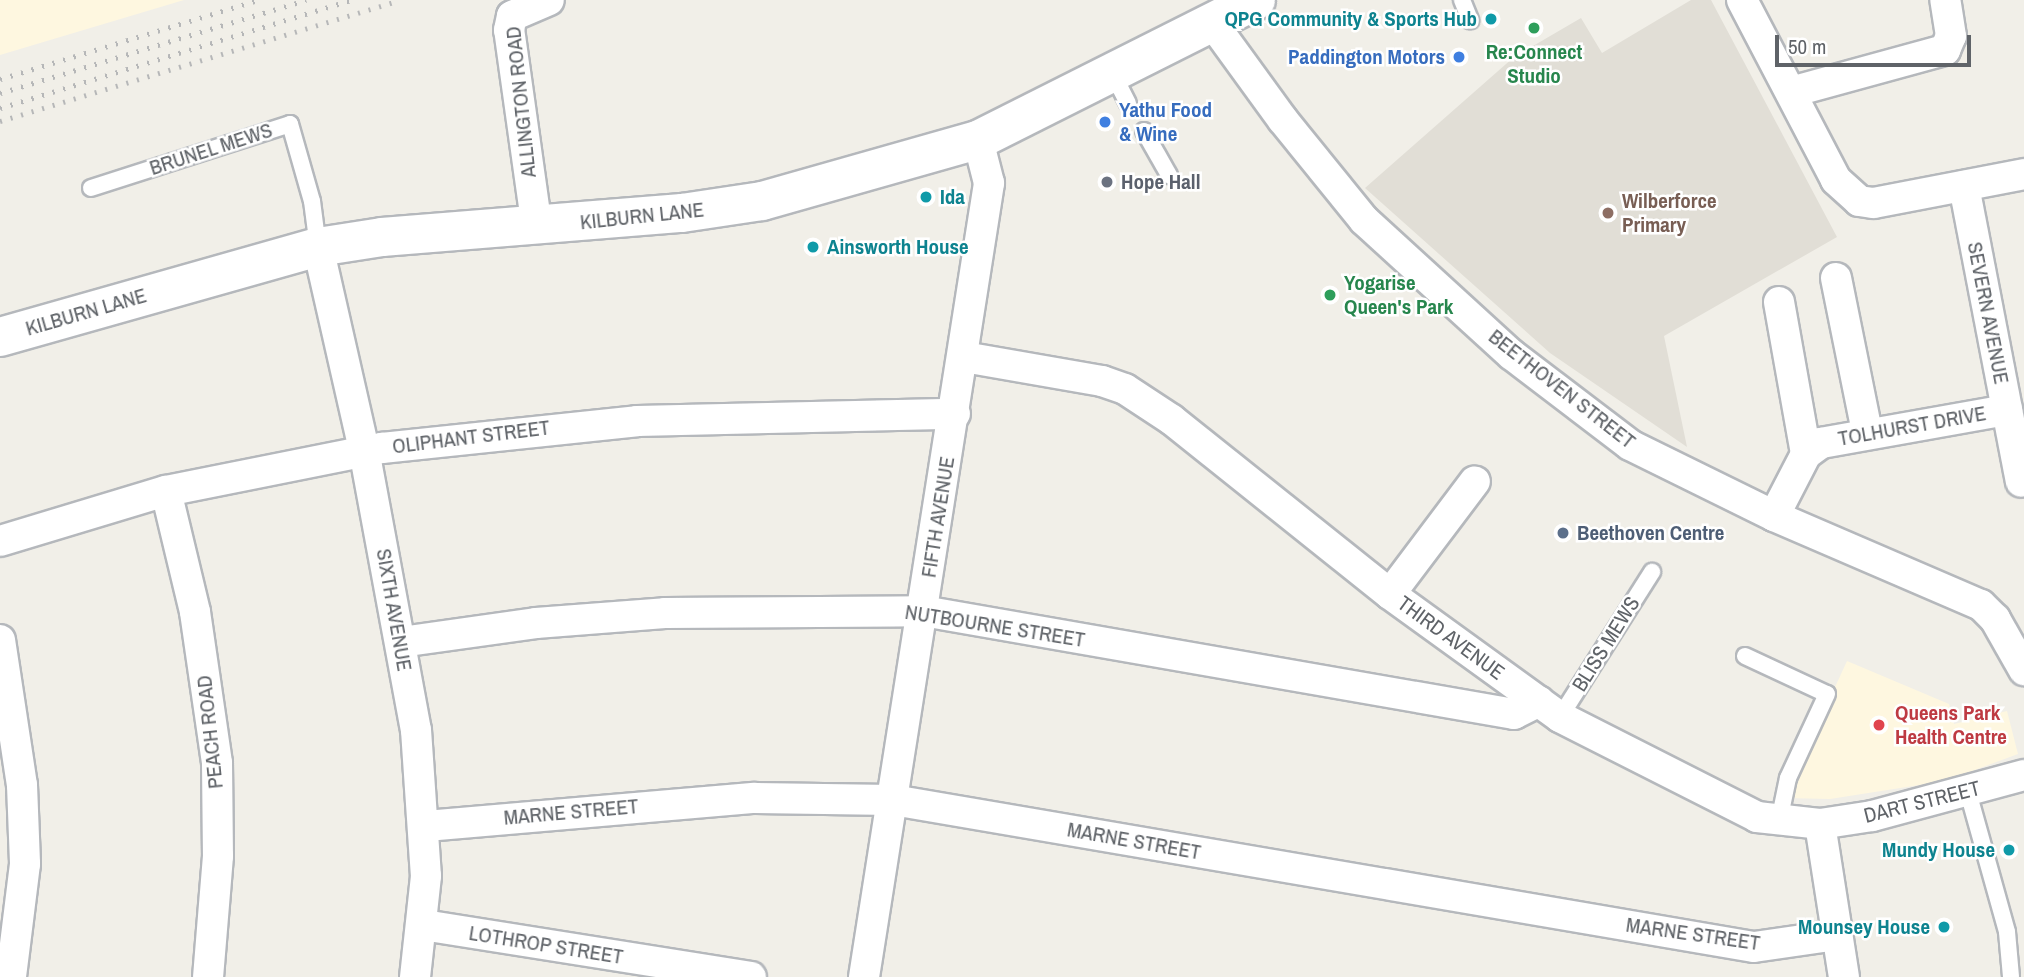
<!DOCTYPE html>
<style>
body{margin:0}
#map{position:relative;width:2024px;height:977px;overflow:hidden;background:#f1efe8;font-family:"Archivo Narrow",sans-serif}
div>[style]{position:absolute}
.commercial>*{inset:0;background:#fef7e0}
.education>*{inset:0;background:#e1ded6}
.roads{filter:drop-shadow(2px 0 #b5b8bc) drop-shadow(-2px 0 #b5b8bc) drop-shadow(0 2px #b5b8bc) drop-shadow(0 -2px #b5b8bc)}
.lane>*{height:16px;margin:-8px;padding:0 8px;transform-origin:8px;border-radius:8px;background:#fff}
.street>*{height:30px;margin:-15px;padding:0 15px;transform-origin:15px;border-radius:15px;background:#fff}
.secondary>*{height:38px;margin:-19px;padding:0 19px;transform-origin:19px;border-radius:19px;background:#fff}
.rail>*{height:5px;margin-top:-2.5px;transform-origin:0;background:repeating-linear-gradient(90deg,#b6b7b8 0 2px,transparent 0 11px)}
.dots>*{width:19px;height:19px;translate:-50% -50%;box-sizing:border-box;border:4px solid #fff;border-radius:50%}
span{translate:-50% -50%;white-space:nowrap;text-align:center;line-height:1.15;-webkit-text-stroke:5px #fff;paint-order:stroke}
.culture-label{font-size:21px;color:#0d838f;font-weight:700}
.right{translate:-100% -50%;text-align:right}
.left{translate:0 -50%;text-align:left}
.leisure-label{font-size:21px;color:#27864d;font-weight:700}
.shop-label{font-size:21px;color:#366cbe;font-weight:700}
.street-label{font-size:21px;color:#5f6368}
.worship-label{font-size:21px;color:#5b616d;font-weight:700}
.education-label{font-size:21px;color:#785e54;font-weight:700}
.service-label{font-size:21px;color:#4e5e75;font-weight:700}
.health-label{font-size:21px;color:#be3a42;font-weight:700}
.scale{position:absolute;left:1775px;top:35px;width:196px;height:32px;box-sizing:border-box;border:4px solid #5f6368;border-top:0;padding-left:9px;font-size:21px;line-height:24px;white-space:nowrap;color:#5f6368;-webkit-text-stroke:5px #fff;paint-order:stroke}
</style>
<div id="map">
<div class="commercial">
<div style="clip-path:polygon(0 0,184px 0,0 55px)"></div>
<div style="clip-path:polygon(1847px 661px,1949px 704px,1954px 724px,2007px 711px,2018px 754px,1945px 781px,1830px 799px,1784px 798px)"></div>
</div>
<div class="education">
<div style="clip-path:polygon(1691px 0,1711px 0,1837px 237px,1664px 336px,1687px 447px,1550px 353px,1365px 188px,1514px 57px,1581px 18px,1602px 53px)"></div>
</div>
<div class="roads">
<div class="lane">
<div style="left:1462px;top:0;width:22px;rotate:68deg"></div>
<div style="left:1112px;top:72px;width:35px;rotate:63deg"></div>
<div style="left:1144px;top:131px;width:51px;rotate:60.4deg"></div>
<div style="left:91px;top:188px;width:209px;rotate:-17.8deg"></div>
<div style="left:290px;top:124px;width:80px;rotate:74.1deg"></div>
<div style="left:312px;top:201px;width:46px;rotate:82.6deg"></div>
<div style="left:1745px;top:656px;width:90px;rotate:24.9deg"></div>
<div style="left:1827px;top:694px;width:93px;rotate:114.9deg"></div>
<div style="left:1788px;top:778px;width:44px;rotate:101.8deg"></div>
<div style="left:1560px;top:717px;width:172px;rotate:-57.6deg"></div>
<div style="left:1968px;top:792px;width:145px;rotate:74.4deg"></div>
<div style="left:2007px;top:932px;width:45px;rotate:84.9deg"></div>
</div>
<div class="street">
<div style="left:1742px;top:0;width:203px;rotate:62.4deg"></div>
<div style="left:1836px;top:180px;width:31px;rotate:42deg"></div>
<div style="left:1859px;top:201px;width:15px;rotate:8deg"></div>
<div style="left:1874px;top:203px;width:153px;rotate:-10.9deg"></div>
<div style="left:1211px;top:21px;width:122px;rotate:54deg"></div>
<div style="left:1283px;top:120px;width:129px;rotate:51deg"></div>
<div style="left:1364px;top:220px;width:200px;rotate:42.4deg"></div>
<div style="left:1512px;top:355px;width:148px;rotate:37.3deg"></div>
<div style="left:1630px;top:445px;width:161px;rotate:26.2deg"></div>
<div style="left:1774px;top:516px;width:225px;rotate:23.3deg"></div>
<div style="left:1981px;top:605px;width:20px;rotate:45deg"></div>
<div style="left:1995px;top:619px;width:59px;rotate:60.4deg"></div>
<div style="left:1791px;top:92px;width:160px;rotate:-15.3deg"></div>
<div style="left:1945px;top:50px;width:15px;rotate:-67deg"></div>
<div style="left:1951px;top:36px;width:36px;rotate:-99deg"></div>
<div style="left:1964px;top:186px;width:301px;rotate:79.1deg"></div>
<div style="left:537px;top:228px;width:200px;rotate:-98deg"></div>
<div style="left:509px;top:30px;width:14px;rotate:-78deg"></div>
<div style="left:512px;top:16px;width:40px;rotate:-23.4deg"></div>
<div style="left:318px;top:247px;width:208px;rotate:77.2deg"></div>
<div style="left:364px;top:450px;width:285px;rotate:79.5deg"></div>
<div style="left:416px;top:730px;width:146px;rotate:86.1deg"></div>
<div style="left:426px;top:876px;width:102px;rotate:96.2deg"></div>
<div style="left:1836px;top:278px;width:157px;rotate:78.6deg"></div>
<div style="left:1779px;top:302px;width:154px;rotate:79.9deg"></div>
<div style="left:964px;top:357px;width:140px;rotate:9.9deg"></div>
<div style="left:1102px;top:381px;width:24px;rotate:19deg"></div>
<div style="left:1125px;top:389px;width:56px;rotate:33.4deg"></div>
<div style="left:1172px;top:420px;width:279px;rotate:38.6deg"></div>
<div style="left:1390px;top:594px;width:210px;rotate:35.9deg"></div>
<div style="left:1560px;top:717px;width:221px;rotate:26.9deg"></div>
<div style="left:1757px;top:817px;width:63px;rotate:6.3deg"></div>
<div style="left:1820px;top:824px;width:155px;rotate:81.1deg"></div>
<div style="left:166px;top:491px;width:124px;rotate:76.5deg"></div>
<div style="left:195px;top:612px;width:153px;rotate:81.7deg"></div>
<div style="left:217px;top:763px;width:93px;rotate:89.4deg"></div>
<div style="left:218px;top:856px;width:121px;rotate:94.7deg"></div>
<div style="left:1774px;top:516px;width:70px;rotate:-62.7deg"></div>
<div style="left:1806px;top:454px;width:19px;rotate:-36deg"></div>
<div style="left:1821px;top:443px;width:189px;rotate:-10.1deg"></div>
<div style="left:0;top:541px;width:173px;rotate:-16.8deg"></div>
<div style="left:166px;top:491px;width:220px;rotate:-11.3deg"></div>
<div style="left:382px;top:448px;width:256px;rotate:-6deg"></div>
<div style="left:637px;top:421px;width:318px;rotate:-1.3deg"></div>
<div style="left:1390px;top:594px;width:141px;rotate:-53deg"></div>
<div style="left:0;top:640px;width:147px;rotate:81.4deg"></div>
<div style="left:22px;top:785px;width:79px;rotate:87.8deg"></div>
<div style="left:25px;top:864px;width:114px;rotate:97.1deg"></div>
<div style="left:401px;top:642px;width:136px;rotate:-8deg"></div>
<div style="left:536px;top:623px;width:129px;rotate:-4.4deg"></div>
<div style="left:665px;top:613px;width:258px;rotate:-0.4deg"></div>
<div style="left:923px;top:611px;width:600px;rotate:9.89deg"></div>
<div style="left:1514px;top:714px;width:28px;rotate:-27deg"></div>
<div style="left:1820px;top:824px;width:53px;rotate:-8.7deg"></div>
<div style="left:1872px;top:816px;width:157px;rotate:-15.1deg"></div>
<div style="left:426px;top:826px;width:330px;rotate:-4.9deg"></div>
<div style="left:755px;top:798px;width:138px;rotate:0.8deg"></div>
<div style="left:893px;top:800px;width:873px;rotate:9.69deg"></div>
<div style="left:1754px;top:947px;width:84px;rotate:-8.2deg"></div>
<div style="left:423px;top:925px;width:332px;rotate:9deg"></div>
<div style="left:864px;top:977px;width:804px;rotate:-81.05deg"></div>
<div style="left:989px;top:183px;width:44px;rotate:-104.3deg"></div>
</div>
<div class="secondary">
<div style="left:0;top:337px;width:330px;rotate:-15.8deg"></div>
<div style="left:318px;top:247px;width:65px;rotate:-8.9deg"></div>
<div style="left:382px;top:237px;width:301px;rotate:-4.6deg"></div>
<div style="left:682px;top:213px;width:81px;rotate:-8.5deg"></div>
<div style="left:762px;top:201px;width:224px;rotate:-15.8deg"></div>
<div style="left:978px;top:140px;width:311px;rotate:-26.7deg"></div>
</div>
</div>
<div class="rail">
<div style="left:0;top:79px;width:270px;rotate:-17deg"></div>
<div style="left:0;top:93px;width:320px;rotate:-16.9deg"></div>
<div style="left:0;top:108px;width:367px;rotate:-17.1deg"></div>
<div style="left:0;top:121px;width:418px;rotate:-16.8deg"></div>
</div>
<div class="dots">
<div style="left:1491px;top:19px;background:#0f9aa8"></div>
<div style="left:1534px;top:28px;background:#2e9e5b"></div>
<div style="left:1459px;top:57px;background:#3f7fe0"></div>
<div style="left:1105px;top:122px;background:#3f7fe0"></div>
<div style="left:1107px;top:182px;background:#6b7280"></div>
<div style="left:926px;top:197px;background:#0f9aa8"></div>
<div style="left:1608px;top:213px;background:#8d6e63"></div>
<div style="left:813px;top:247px;background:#0f9aa8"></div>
<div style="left:1330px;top:295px;background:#2e9e5b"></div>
<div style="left:1563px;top:533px;background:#5c6f8a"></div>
<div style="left:1879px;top:725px;background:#e0444e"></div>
<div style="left:2009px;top:850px;background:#0f9aa8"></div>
<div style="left:1944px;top:927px;background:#0f9aa8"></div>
</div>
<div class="culture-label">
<span class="right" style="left:1477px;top:19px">QPG Community &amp; Sports Hub</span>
<span class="left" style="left:940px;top:197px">Ida</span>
<span class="left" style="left:827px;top:247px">Ainsworth House</span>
<span class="right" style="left:1995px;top:850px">Mundy House</span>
<span class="right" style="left:1930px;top:927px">Mounsey House</span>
</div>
<div class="leisure-label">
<span style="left:1534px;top:64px">Re:Connect<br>Studio</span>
<span class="left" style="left:1344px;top:295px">Yogarise<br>Queen's Park</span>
</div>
<div class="shop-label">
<span class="right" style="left:1445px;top:57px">Paddington Motors</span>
<span class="left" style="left:1119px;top:122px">Yathu Food<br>&amp; Wine</span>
</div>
<div class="street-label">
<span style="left:521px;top:102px;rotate:-96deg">ALLINGTON ROAD</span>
<span style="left:211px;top:149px;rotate:-18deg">BRUNEL MEWS</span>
<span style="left:642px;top:216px;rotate:-6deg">KILBURN LANE</span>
<span style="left:86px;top:312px;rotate:-16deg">KILBURN LANE</span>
<span style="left:1988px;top:313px;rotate:79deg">SEVERN AVENUE</span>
<span style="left:1562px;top:389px;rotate:38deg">BEETHOVEN STREET</span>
<span style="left:1912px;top:426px;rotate:-10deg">TOLHURST DRIVE</span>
<span style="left:471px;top:437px;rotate:-7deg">OLIPHANT STREET</span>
<span style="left:938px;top:517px;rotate:-81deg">FIFTH AVENUE</span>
<span style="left:394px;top:610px;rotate:80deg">SIXTH AVENUE</span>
<span style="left:995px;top:626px;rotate:9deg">NUTBOURNE STREET</span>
<span style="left:1451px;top:638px;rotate:36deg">THIRD AVENUE</span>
<span style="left:1606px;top:644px;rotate:-58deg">BLISS MEWS</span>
<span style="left:210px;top:732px;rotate:-96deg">PEACH ROAD</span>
<span style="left:1922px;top:802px;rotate:-14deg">DART STREET</span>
<span style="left:571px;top:812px;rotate:-5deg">MARNE STREET</span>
<span style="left:1134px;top:841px;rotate:10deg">MARNE STREET</span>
<span style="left:1693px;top:934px;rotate:8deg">MARNE STREET</span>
<span style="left:546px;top:945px;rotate:9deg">LOTHROP STREET</span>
</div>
<div class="worship-label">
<span class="left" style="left:1121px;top:182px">Hope Hall</span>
</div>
<div class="education-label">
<span class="left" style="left:1622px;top:213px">Wilberforce<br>Primary</span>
</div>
<div class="service-label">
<span class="left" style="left:1577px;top:533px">Beethoven Centre</span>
</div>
<div class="health-label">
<span class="left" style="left:1895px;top:725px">Queens Park<br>Health Centre</span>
</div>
<div class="scale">50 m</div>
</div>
